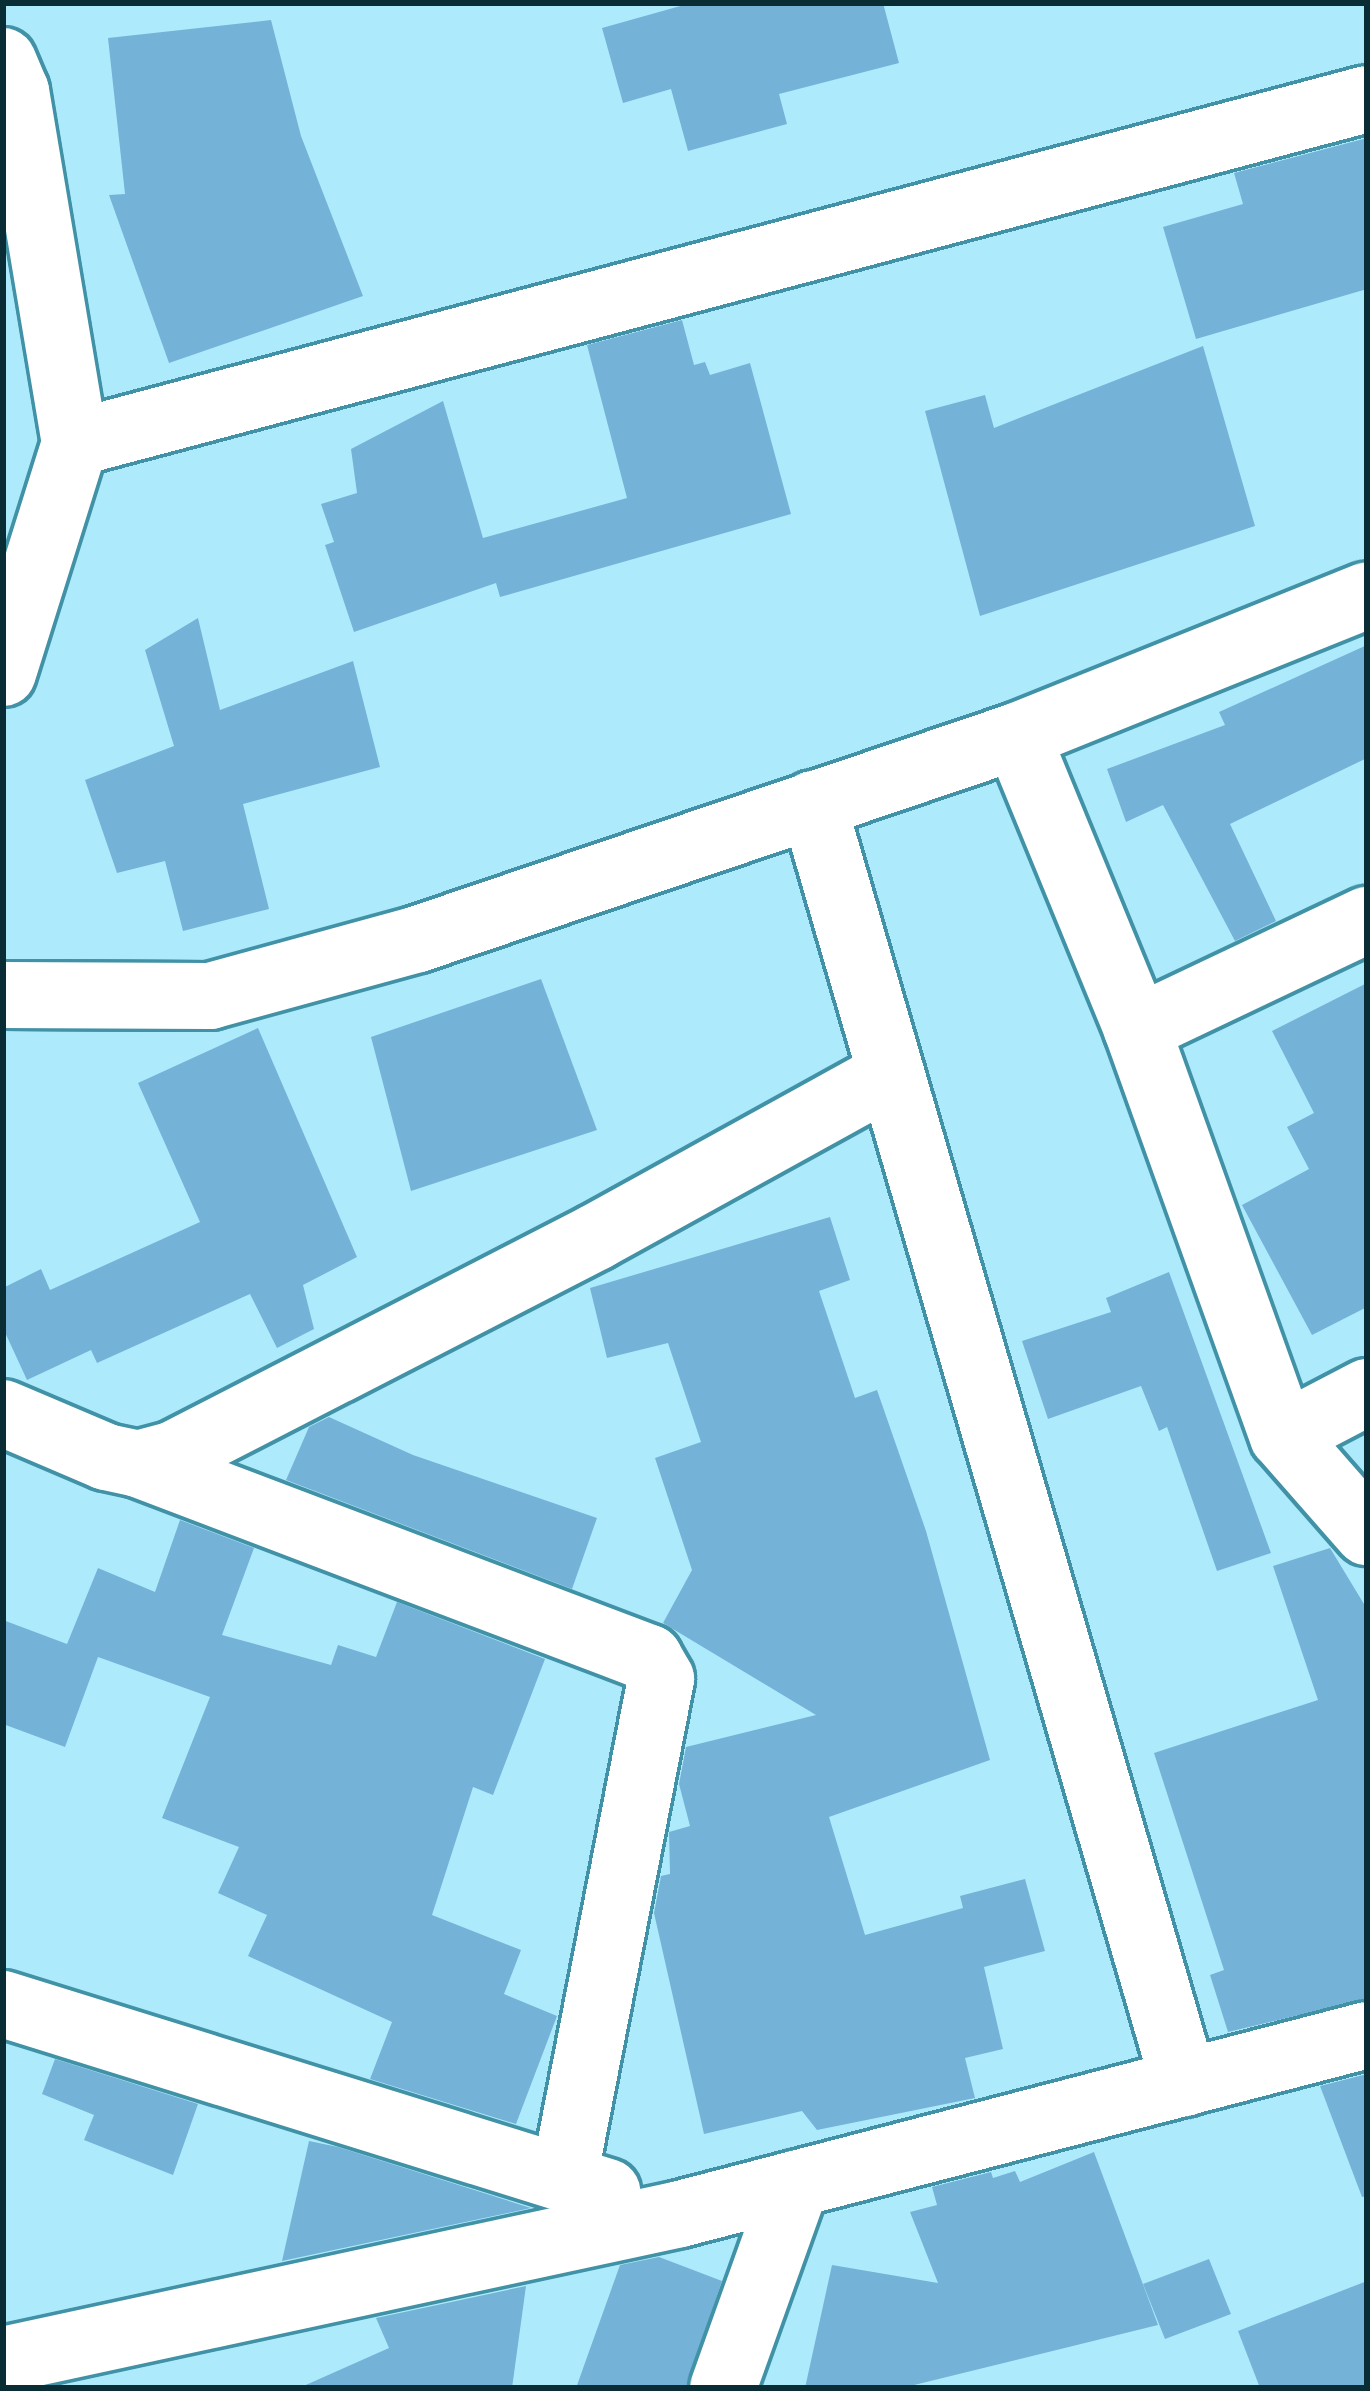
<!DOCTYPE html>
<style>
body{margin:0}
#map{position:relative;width:1370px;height:2391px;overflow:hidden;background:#adebfc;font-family:Commissioner,sans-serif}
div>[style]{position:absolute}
.building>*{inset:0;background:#75b2d8}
.roads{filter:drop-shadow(3px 0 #4192a6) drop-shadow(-3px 0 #4192a6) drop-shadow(0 3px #4192a6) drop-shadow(0 -3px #4192a6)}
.street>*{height:66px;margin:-33px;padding:0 33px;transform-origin:33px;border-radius:33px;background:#fff}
span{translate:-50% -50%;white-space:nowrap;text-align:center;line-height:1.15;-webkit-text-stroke:12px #adebfc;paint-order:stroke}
.frame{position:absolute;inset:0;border:6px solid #092c35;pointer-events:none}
</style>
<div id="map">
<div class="building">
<div style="clip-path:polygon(691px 3px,883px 3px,899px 63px,779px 94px,787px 124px,688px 151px,671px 89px,623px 103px,602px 28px)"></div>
<div style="clip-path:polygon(271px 20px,301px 136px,363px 296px,169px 363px,109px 195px,125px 194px,108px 38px)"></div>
<div style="clip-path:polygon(1367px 138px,1367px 289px,1196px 339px,1163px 227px,1243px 204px,1234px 173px)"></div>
<div style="clip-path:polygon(682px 320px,694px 365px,705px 362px,710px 375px,750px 363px,791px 514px,500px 597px,496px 583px,354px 632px,325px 545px,334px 542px,321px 504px,357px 493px,351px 449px,443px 401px,483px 538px,627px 498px,587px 345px)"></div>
<div style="clip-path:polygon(1203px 346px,1255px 526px,980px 616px,925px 411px,985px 395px,994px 428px)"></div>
<div style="clip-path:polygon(198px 618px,220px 710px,353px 661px,380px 767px,243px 804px,269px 909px,183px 931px,165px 861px,117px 873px,85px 780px,174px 746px,145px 650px)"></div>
<div style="clip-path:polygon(1367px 645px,1367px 758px,1230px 824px,1276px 921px,1235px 941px,1163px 805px,1126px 822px,1107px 769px,1225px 725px,1219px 712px)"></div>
<div style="clip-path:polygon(541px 979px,597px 1130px,411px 1191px,371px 1037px)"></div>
<div style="clip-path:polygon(1367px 983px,1367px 1307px,1312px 1335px,1242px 1205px,1309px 1169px,1287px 1127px,1314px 1113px,1272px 1031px)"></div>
<div style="clip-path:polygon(258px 1028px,357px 1257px,303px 1285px,314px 1329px,277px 1348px,250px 1294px,97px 1363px,91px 1350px,27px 1380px,3px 1328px,3px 1288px,41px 1269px,50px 1290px,200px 1222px,138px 1083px)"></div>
<div style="clip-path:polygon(830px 1217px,850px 1280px,819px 1291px,855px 1398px,877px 1390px,926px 1531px,990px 1760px,829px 1817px,865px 1935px,963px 1908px,960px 1896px,1025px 1879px,1045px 1951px,984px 1967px,1003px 2049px,965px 2058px,975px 2098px,817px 2130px,802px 2111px,704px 2134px,654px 1913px,661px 1876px,670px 1874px,669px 1832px,690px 1826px,679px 1784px,686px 1747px,816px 1715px,663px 1623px,692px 1570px,655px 1458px,701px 1442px,668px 1343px,607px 1358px,590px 1288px)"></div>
<div style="clip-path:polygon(1169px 1272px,1271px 1553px,1217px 1571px,1167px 1427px,1159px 1431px,1141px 1386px,1048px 1419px,1022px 1341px,1111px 1312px,1106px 1298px)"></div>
<div style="clip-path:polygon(329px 1417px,413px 1455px,597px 1518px,572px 1589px,286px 1480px,309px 1427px)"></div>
<div style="clip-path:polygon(180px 1520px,254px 1548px,222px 1635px,331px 1665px,338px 1645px,376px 1657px,397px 1602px,545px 1659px,493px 1795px,473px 1787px,432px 1915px,521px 1950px,504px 1994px,557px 2016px,516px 2124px,370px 2079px,392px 2022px,248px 1956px,267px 1915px,218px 1893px,239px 1847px,162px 1818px,210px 1697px,98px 1657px,65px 1747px,3px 1724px,3px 1620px,67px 1644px,98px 1568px,155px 1592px)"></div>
<div style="clip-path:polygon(1330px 1548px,1367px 1609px,1367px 1999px,1228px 2032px,1210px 1975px,1224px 1970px,1154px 1753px,1318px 1700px,1273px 1566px)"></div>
<div style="clip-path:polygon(55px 2059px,198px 2104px,173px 2175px,84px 2140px,94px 2115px,42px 2094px)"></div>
<div style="clip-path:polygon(1367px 2074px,1367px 2196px,1362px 2197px,1320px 2086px)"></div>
<div style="clip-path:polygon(309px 2141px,338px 2147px,531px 2208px,282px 2261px)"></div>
<div style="clip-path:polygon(1094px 2152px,1158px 2325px,902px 2388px,805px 2388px,832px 2265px,938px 2283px,910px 2212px,937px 2205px,932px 2187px,991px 2172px,993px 2178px,1015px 2171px,1020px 2182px)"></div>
<div style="clip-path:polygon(659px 2257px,722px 2281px,686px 2388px,576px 2388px,620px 2265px)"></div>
<div style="clip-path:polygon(1209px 2259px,1231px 2314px,1165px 2339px,1143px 2284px)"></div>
<div style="clip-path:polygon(1367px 2281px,1367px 2388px,1260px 2388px,1238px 2331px)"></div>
<div style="clip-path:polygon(526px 2286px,512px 2388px,299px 2388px,389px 2348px,376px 2318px)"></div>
</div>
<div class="roads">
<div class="street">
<div style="left:3px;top:61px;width:33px;rotate:67deg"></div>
<div style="left:16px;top:91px;width:357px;rotate:80.5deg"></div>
<div style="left:75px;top:443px;width:241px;rotate:107.4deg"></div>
<div style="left:75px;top:443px;width:1337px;rotate:-14.91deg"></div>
<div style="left:1017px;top:736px;width:317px;rotate:67.7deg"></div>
<div style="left:1137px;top:1029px;width:432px;rotate:70.3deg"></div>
<div style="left:1283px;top:1436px;width:128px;rotate:48.8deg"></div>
<div style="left:813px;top:804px;width:1332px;rotate:73.82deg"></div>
<div style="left:3px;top:995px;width:207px;rotate:0.3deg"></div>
<div style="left:210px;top:996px;width:216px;rotate:-15.3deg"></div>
<div style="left:418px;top:939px;width:632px;rotate:-18.72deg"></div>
<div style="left:1017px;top:736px;width:377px;rotate:-21.9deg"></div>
<div style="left:1137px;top:1029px;width:255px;rotate:-25.4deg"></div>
<div style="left:3px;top:1413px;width:112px;rotate:23.1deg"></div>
<div style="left:106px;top:1457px;width:33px;rotate:12deg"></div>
<div style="left:138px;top:1464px;width:35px;rotate:-15deg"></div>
<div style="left:172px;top:1455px;width:477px;rotate:-27.2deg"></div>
<div style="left:596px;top:1237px;width:337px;rotate:-28.9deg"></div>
<div style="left:1283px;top:1436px;width:95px;rotate:-27.6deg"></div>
<div style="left:138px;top:1464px;width:547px;rotate:20.79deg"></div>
<div style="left:649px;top:1658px;width:24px;rotate:60deg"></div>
<div style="left:661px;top:1679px;width:508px;rotate:101deg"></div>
<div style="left:3px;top:2004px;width:633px;rotate:17.29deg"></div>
<div style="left:3px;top:2360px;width:693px;rotate:-12.17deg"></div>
<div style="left:680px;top:2214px;width:710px;rotate:-14.6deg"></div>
<div style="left:723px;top:2388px;width:217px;rotate:-70.3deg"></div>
</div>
</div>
<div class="frame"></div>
</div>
